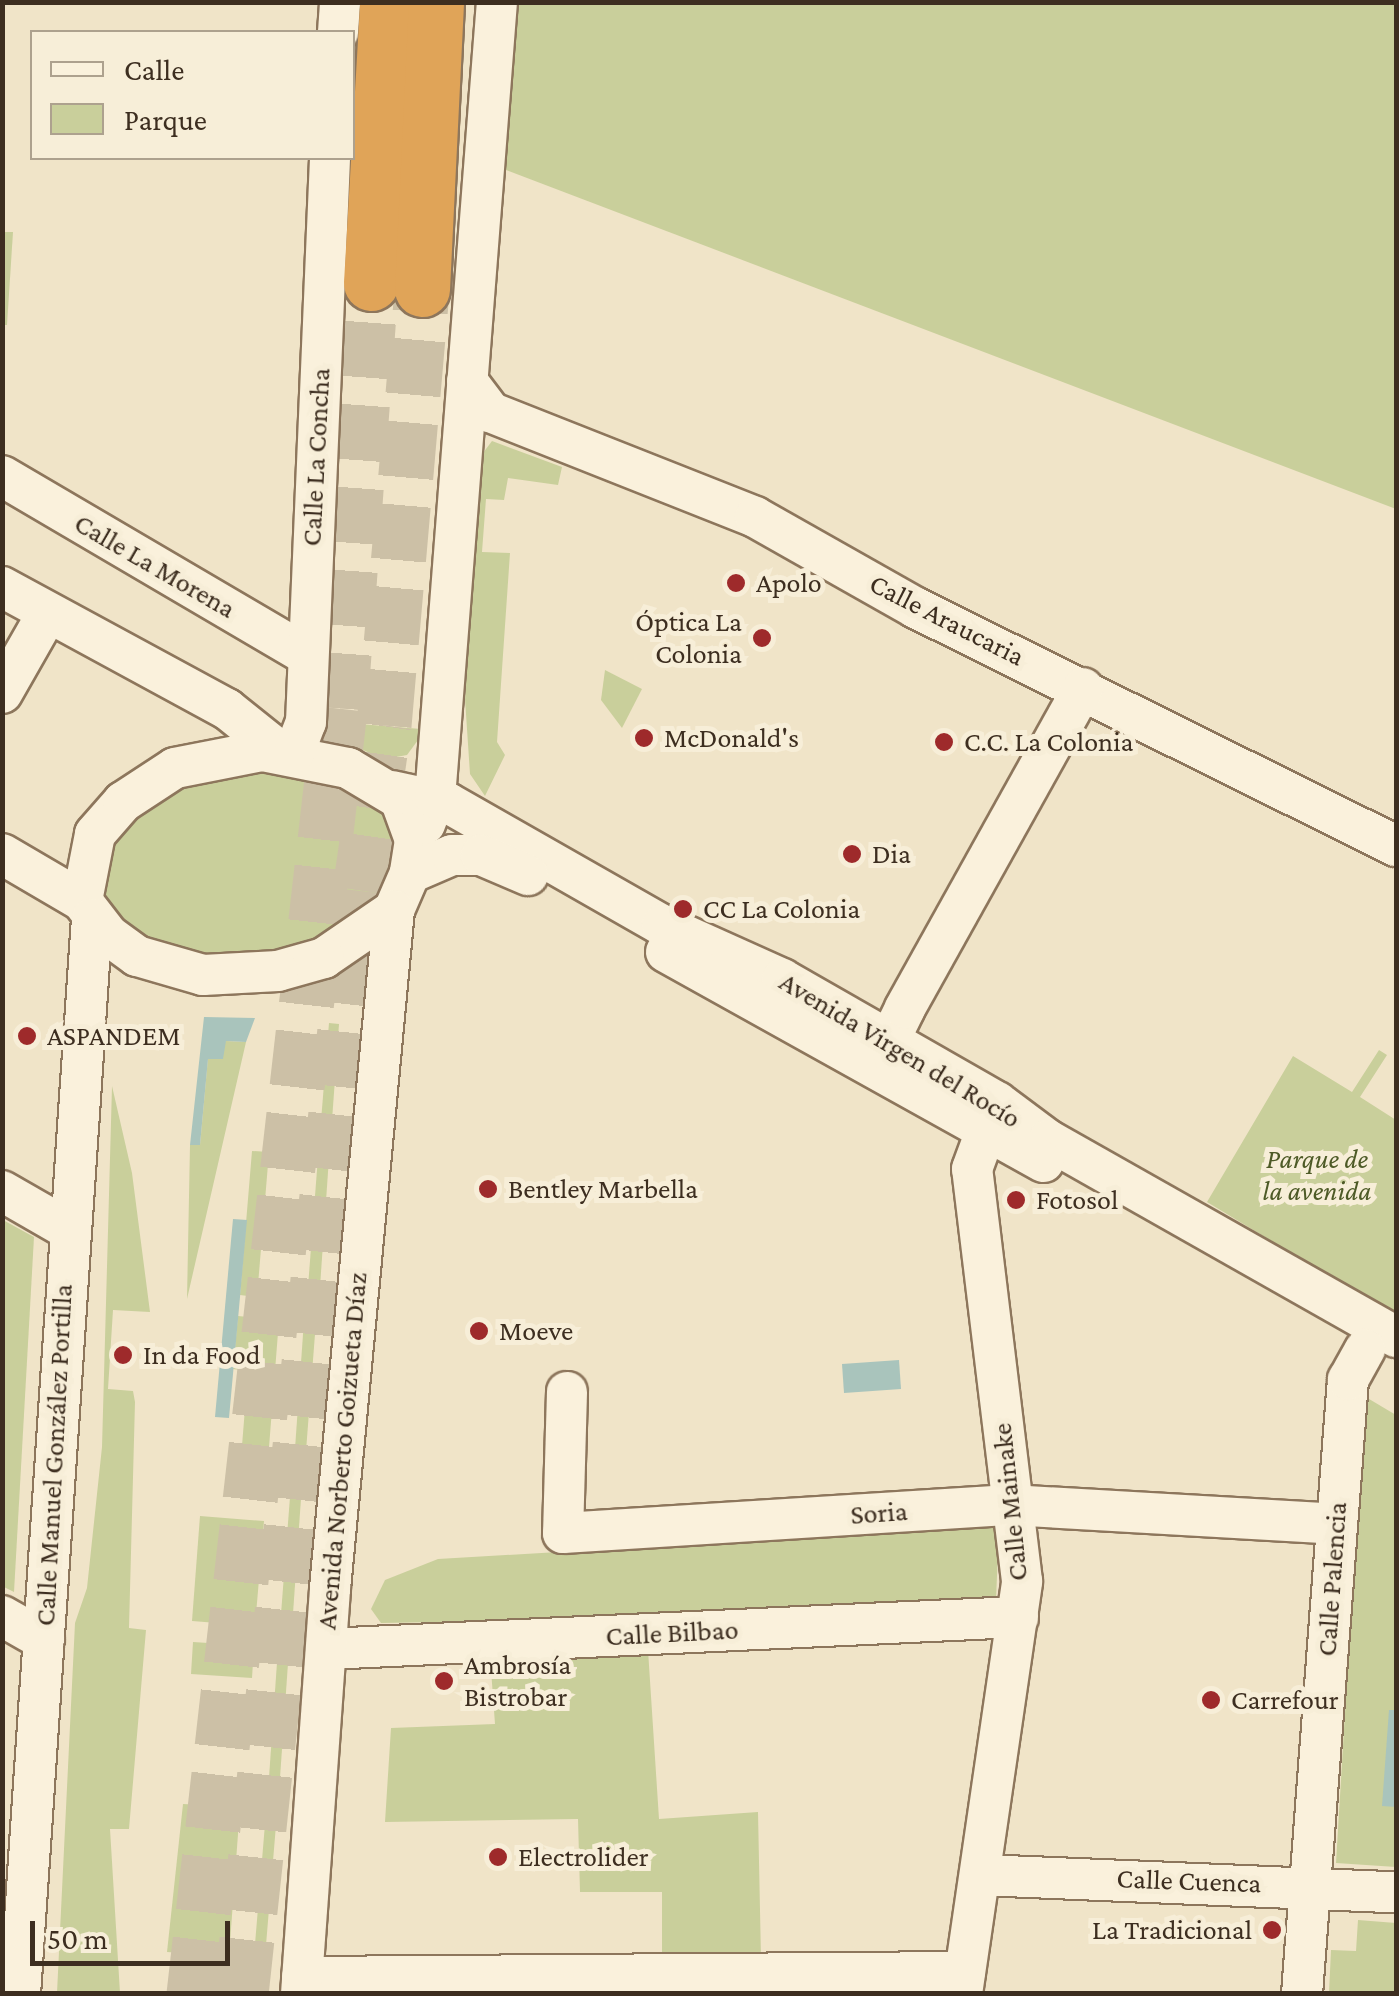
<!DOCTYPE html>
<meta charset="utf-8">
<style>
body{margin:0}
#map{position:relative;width:1399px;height:1996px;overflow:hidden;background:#f0e4c8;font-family:"Crimson Pro",serif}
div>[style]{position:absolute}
.green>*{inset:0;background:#c9cf9b}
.water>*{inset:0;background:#a9c4bc}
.highway-tunnel>*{height:55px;margin-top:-27.5px;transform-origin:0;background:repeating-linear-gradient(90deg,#ccc0a6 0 55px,transparent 0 83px)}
.roads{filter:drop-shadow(2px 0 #8d765c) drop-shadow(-2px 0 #8d765c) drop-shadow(0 2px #8d765c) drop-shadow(0 -2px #8d765c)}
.minor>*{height:40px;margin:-20px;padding:0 20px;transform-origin:20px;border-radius:20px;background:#faf1dc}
.highway>*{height:55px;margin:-27.5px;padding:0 27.5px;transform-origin:27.5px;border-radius:27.5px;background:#e0a458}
.dots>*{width:28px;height:28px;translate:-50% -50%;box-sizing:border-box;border:5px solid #f7eed8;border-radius:50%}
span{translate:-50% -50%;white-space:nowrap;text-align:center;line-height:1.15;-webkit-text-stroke:10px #f7eed8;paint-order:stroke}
.street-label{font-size:28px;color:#3d2e20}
.poi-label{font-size:28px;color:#3d2e20}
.left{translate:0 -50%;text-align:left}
.right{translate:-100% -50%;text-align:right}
.park-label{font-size:28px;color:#4d5a26;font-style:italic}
.frame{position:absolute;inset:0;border:5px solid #3d2e20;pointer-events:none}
.legend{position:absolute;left:30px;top:30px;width:325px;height:130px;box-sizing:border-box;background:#f7eed8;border:2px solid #ada18e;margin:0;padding:12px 18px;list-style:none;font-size:30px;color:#3d2e20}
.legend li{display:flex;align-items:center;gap:20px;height:50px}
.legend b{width:50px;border:2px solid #ada18e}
.scale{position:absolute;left:30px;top:1921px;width:200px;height:45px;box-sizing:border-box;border:5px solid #3d2e20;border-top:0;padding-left:12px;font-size:30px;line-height:35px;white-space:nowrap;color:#3d2e20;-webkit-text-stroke:8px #f7eed8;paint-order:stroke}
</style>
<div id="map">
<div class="green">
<div style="clip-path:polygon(514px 3px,1396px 3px,1396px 509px,501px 168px)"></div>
<div style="clip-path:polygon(2px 232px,13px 232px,7px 325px,2px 325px)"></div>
<div style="clip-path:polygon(492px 441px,562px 467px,558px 485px,508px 478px,504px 500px,486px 499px,482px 552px,510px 553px,497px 742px,505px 755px,485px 796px,470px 774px,465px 699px,480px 457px)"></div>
<div style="clip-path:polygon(605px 670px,642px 689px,622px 728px,601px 700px)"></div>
<div style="clip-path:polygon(323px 721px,421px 729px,421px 736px,407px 755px,385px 759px,323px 734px)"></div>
<div style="clip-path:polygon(264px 766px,338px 780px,378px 806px,393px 828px,397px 860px,384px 890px,352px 923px,298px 950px,227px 961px,133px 936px,102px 901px,111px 836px,181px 781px)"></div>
<div style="clip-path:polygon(329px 1023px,339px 1024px,331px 1134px,320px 1133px)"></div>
<div style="clip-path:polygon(226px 1041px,246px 1042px,187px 1299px,190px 1145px,200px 1145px,208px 1058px)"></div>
<div style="clip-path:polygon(1379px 1050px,1387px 1055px,1360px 1097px,1396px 1120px,1396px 1316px,1207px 1202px,1293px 1056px,1352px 1092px)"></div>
<div style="clip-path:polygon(112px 1086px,132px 1173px,150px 1312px,113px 1310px,108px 1389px,133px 1391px,135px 1402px,129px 1628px,146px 1630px,129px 1829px,110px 1829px,120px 1993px,57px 1993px,75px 1623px,87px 1588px,102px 1447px)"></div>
<div style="clip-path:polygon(252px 1151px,269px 1152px,257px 1297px,240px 1295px)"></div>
<div style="clip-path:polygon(318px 1157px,329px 1158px,319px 1301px,307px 1300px)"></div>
<div style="clip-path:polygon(3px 1220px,34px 1237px,14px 1592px,2px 1586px)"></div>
<div style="clip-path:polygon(238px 1316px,279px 1320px,268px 1460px,241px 1458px,248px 1371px,233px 1369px)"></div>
<div style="clip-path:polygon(304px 1320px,316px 1321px,305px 1464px,294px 1463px)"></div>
<div style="clip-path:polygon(1364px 1396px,1396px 1415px,1396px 1867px,1336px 1863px)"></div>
<div style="clip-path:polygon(291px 1484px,302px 1484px,292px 1628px,280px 1627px)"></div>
<div style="clip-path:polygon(200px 1516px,264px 1521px,255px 1626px,192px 1621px)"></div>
<div style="clip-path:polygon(999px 1526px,996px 1600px,672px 1618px,381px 1623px,371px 1609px,385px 1580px,438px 1559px)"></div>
<div style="clip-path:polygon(193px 1642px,254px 1646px,252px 1678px,191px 1674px)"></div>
<div style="clip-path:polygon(278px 1648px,289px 1649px,279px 1792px,268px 1792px)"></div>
<div style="clip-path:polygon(648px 1650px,659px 1819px,758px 1812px,761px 1959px,662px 1961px,662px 1892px,580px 1892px,578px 1819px,385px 1822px,391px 1728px,495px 1724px,490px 1656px)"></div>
<div style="clip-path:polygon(183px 1804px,240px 1807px,229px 1956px,167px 1952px)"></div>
<div style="clip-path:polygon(266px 1812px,277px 1813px,265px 1957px,254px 1956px)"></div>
<div style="clip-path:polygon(1358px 1920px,1396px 1923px,1396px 1993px,1329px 1993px,1331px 1950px,1356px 1951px)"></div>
</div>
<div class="water">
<div style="clip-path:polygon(204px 1017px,255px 1018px,246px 1042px,226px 1041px,223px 1059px,208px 1059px,200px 1145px,190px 1145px)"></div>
<div style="clip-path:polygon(233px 1219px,247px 1220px,229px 1418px,215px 1417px)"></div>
<div style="clip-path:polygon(899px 1360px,901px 1389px,844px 1393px,842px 1364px)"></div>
<div style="clip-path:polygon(1389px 1710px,1396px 1710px,1396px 1807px,1382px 1806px)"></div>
</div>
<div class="highway-tunnel">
<div style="left:194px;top:1994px;width:1294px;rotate:-83.52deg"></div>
<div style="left:340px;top:708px;width:426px;rotate:-85.8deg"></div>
<div style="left:241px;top:1994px;width:1110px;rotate:-83.85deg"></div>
<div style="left:360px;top:890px;width:167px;rotate:-81.7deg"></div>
<div style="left:384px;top:725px;width:438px;rotate:-85deg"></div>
</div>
<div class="roads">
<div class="minor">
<div style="left:338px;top:32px;width:30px;rotate:-86deg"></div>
<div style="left:467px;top:381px;width:39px;rotate:53deg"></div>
<div style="left:490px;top:412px;width:285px;rotate:21.6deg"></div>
<div style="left:755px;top:517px;width:185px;rotate:29.5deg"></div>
<div style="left:916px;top:608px;width:536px;rotate:26.37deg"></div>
<div style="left:2px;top:476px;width:354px;rotate:30.4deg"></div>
<div style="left:2px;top:587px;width:256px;rotate:28.5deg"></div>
<div style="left:227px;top:709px;width:70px;rotate:38.7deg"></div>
<div style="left:2px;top:693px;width:91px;rotate:-60.3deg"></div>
<div style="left:262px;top:751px;width:88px;rotate:11.2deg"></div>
<div style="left:348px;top:768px;width:61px;rotate:30.8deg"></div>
<div style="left:400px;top:799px;width:44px;rotate:69.9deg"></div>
<div style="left:415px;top:840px;width:33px;rotate:99deg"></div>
<div style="left:410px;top:873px;width:40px;rotate:113.4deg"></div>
<div style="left:394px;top:910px;width:85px;rotate:145.6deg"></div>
<div style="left:324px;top:958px;width:48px;rotate:164.2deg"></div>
<div style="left:278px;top:971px;width:75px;rotate:176.9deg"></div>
<div style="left:203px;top:975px;width:69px;rotate:-163.9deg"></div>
<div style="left:137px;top:956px;width:34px;rotate:-144deg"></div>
<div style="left:109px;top:936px;width:44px;rotate:-127.6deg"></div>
<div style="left:82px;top:901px;width:68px;rotate:-79deg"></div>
<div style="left:95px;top:834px;width:43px;rotate:-48.8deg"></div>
<div style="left:123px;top:802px;width:62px;rotate:-33.2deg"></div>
<div style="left:175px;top:768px;width:89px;rotate:-11.1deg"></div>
<div style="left:294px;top:753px;width:33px;rotate:-69deg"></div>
<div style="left:306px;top:722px;width:565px;rotate:-87.56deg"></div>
<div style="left:392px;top:791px;width:57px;rotate:12.1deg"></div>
<div style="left:448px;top:803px;width:246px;rotate:29.7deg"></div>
<div style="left:662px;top:925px;width:132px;rotate:24.2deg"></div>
<div style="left:782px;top:979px;width:248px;rotate:29.8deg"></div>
<div style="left:997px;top:1102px;width:64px;rotate:36.7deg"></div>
<div style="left:1048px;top:1140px;width:400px;rotate:29.5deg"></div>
<div style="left:425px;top:824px;width:28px;rotate:-69deg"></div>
<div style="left:435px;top:798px;width:798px;rotate:-85.55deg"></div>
<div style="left:2px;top:854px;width:93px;rotate:30.4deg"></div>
<div style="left:410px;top:873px;width:46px;rotate:-23.2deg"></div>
<div style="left:452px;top:855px;width:29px"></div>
<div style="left:481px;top:855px;width:51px;rotate:23.1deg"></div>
<div style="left:666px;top:952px;width:432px;rotate:29.1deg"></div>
<div style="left:896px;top:1063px;width:25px;rotate:-104deg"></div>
<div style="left:890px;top:1039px;width:34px;rotate:-64deg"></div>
<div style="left:905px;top:1008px;width:366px;rotate:-60.9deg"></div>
<div style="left:2px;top:1191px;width:76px;rotate:29.9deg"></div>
<div style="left:567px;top:1392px;width:141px;rotate:91.6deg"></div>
<div style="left:563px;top:1533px;width:448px;rotate:-3.6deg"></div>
<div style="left:1010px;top:1505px;width:326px;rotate:3.3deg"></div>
<div style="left:2px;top:1616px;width:48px;rotate:29.7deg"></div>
<div style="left:326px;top:1649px;width:693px;rotate:-2.65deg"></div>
<div style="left:982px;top:1875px;width:414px;rotate:2.4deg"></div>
<div style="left:302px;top:1977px;width:663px;rotate:-0.43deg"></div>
<div style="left:20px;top:1994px;width:1078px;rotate:-86.17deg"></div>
<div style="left:301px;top:1994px;width:407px;rotate:-85.9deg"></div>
<div style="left:330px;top:1588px;width:681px;rotate:-84.61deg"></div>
<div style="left:962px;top:1994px;width:417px;rotate:-81.7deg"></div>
<div style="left:1022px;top:1581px;width:415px;rotate:-96.9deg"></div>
<div style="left:972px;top:1169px;width:40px;rotate:-69.8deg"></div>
<div style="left:1302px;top:1994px;width:616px;rotate:-85.72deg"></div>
<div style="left:1348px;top:1380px;width:35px;rotate:-61deg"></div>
</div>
<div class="highway">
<div style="left:371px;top:283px;width:281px;rotate:-86.7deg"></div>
<div style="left:422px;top:289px;width:287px;rotate:-87.2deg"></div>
</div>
</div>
<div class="dots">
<div style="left:736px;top:583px;background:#9e2a2b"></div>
<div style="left:762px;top:638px;background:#9e2a2b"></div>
<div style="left:644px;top:738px;background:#9e2a2b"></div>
<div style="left:944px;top:742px;background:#9e2a2b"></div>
<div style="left:852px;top:854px;background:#9e2a2b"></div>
<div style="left:683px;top:909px;background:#9e2a2b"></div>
<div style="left:27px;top:1036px;background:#9e2a2b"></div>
<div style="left:488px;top:1189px;background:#9e2a2b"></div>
<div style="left:1016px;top:1200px;background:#9e2a2b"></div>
<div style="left:479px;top:1331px;background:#9e2a2b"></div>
<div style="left:123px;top:1355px;background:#9e2a2b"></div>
<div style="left:444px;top:1681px;background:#9e2a2b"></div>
<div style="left:1211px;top:1700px;background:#9e2a2b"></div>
<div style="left:498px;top:1857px;background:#9e2a2b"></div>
<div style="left:1272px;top:1930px;background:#9e2a2b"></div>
</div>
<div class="street-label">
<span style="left:316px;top:457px;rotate:-87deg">Calle La Concha</span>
<span style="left:155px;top:566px;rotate:30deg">Calle La Morena</span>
<span style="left:947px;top:620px;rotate:27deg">Calle Araucaria</span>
<span style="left:900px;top:1050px;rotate:31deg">Avenida Virgen del Rocío</span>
<span style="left:342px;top:1451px;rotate:-85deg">Avenida Norberto Goizueta Díaz</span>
<span style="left:54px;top:1455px;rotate:-87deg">Calle Manuel González Portilla</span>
<span style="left:1010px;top:1502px;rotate:-96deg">Calle Mainake</span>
<span style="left:879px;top:1513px;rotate:-4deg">Soria</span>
<span style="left:1332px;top:1579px;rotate:-86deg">Calle Palencia</span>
<span style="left:672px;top:1633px;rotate:-3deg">Calle Bilbao</span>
<span style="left:1189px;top:1881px;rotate:2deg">Calle Cuenca</span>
</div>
<div class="poi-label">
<span class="left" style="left:756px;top:583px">Apolo</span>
<span class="right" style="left:742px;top:638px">Óptica La<br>Colonia</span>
<span class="left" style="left:664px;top:738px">McDonald's</span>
<span class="left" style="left:964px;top:742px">C.C. La Colonia</span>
<span class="left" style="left:872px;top:854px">Dia</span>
<span class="left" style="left:703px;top:909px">CC La Colonia</span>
<span class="left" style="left:47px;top:1036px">ASPANDEM</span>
<span class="left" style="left:508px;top:1189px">Bentley Marbella</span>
<span class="left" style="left:1036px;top:1200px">Fotosol</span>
<span class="left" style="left:499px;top:1331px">Moeve</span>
<span class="left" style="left:143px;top:1355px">In da Food</span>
<span class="left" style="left:464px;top:1681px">Ambrosía<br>Bistrobar</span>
<span class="left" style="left:1231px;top:1700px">Carrefour</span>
<span class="left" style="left:518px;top:1857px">Electrolider</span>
<span class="right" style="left:1252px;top:1930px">La Tradicional</span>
</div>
<div class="park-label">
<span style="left:1317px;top:1175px">Parque de<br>la avenida</span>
</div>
<div class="frame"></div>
<ul class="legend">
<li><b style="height:12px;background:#faf1dc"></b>Calle</li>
<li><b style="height:28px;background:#c9cf9b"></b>Parque</li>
</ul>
<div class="scale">50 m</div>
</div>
